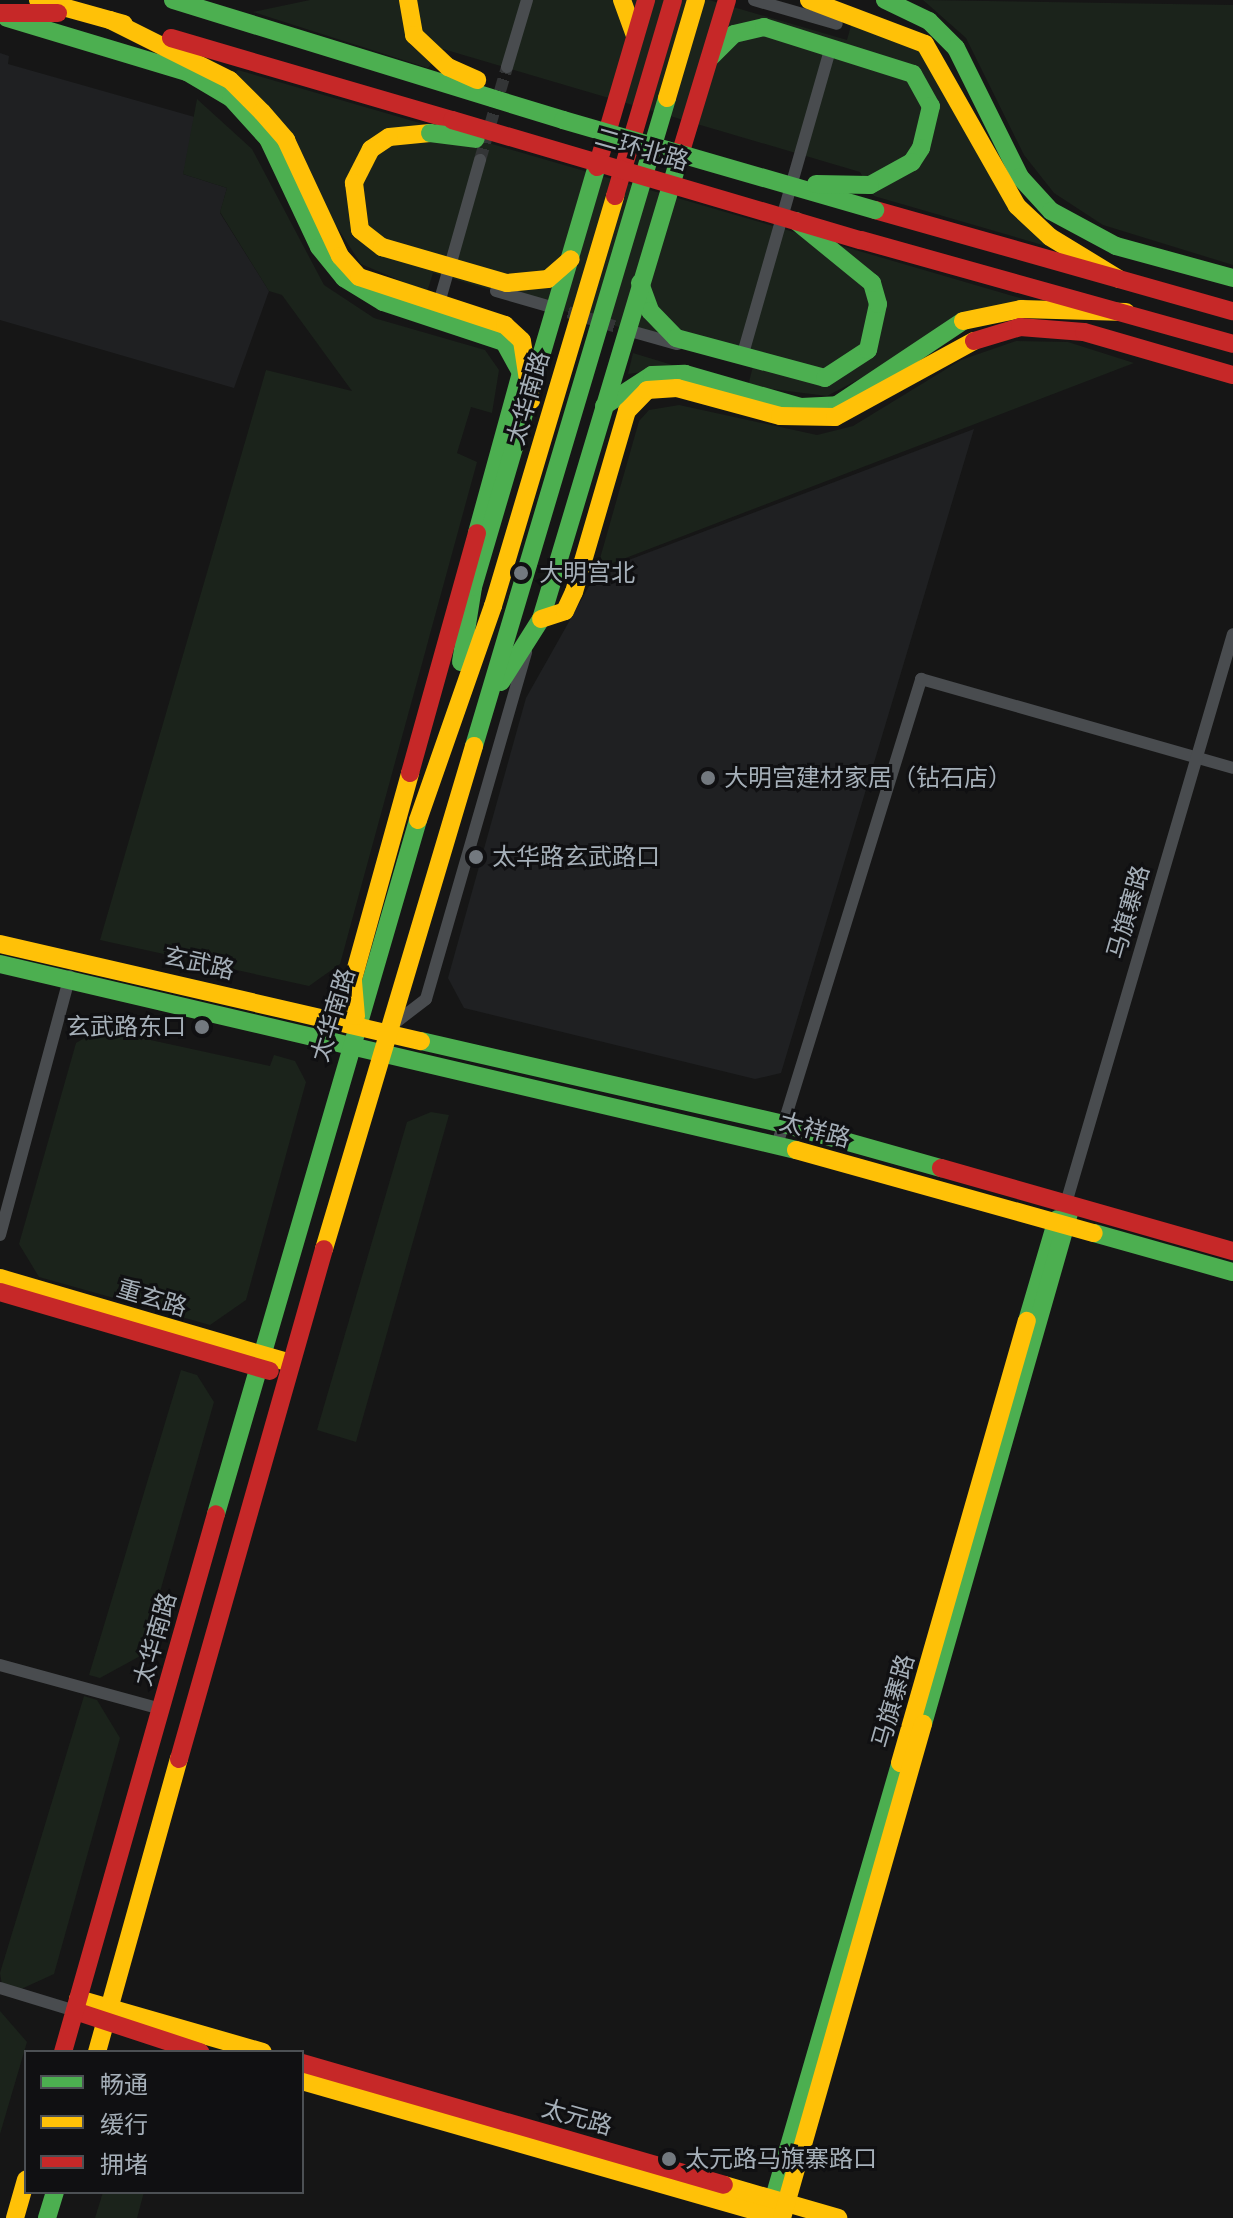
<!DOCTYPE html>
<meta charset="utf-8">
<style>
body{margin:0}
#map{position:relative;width:1233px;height:2218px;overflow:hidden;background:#161616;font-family:Quicksand,"Noto Sans SC",sans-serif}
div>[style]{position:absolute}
.built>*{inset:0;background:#1f2022}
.green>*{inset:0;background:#1b231b}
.street-tunnel>*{height:12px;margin-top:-6px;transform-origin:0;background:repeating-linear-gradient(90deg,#333536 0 12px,transparent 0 18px)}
.street>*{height:12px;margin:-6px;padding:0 6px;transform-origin:6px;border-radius:6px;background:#494c4f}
.fast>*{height:18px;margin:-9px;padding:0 9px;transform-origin:9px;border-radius:9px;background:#4caf50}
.slow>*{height:18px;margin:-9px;padding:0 9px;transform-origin:9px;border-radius:9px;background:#ffc107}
.jam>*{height:18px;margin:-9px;padding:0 9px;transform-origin:9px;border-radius:9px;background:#c62828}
.fast-bridge>*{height:18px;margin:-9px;padding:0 9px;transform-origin:9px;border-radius:9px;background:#4caf50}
.jam-bridge>*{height:18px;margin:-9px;padding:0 9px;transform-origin:9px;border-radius:9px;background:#c62828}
.dots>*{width:22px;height:22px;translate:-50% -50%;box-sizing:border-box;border:4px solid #101012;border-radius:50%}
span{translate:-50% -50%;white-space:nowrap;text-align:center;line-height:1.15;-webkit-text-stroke:6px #101012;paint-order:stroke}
.street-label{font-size:24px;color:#a5afb8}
.poi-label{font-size:24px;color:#a5afb8}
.left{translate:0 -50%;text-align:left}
.right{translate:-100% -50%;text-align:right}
.legend{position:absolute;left:24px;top:2050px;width:280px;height:144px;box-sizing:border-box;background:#101012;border:2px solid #4c5054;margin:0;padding:10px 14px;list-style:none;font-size:24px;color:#a5afb8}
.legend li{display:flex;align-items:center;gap:16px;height:40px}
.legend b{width:40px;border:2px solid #4c5054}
</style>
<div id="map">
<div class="built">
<div style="clip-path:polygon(0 53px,9px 56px,8px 64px,198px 118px,183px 174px,227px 188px,220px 213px,269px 291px,234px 388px,0 320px)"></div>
<div style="clip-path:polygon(974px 429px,781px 1073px,755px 1079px,464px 1008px,448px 978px,526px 698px,597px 572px)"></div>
</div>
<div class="green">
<div style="clip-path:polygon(310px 0,709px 0,847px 40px,852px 22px,916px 45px,1046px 246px,874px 196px,860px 172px,443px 49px,428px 68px,253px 12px)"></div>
<div style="clip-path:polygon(923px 0,1233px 5px,1233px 265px,1103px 225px,1054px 193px,1024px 155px,966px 38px)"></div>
<div style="clip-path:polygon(236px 72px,238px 70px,1027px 300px,997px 307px,827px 396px,748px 386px,753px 366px,433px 273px,427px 292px,361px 264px)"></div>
<div style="clip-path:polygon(197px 99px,252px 149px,324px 285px,374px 318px,485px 350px,499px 370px,492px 413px,471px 407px,457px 453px,477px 462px,340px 964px,309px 986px,100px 940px,266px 370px,352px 391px,282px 295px,269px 291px,220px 212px,227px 188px,183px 174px)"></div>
<div style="clip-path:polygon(1016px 341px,1068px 342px,1134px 363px,597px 569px,639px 421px,649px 410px,679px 405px,817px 435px,853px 426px,961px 360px)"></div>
<div style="clip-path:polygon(633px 353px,679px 367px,628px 374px)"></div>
<div style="clip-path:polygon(100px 1029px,270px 1066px,274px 1055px,295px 1061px,306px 1082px,246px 1300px,210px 1325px,39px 1277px,19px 1244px,76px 1043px)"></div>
<div style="clip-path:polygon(431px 1112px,449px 1115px,356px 1442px,317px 1430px,407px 1122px)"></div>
<div style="clip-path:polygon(181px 1370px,197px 1375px,214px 1402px,142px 1655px,100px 1678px,89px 1675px)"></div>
<div style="clip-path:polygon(84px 1696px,97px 1700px,120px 1738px,54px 1974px,19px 1990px,2px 1985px,0 1973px)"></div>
<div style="clip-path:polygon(0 2011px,27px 2042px,0 2134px)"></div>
<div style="clip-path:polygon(103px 2192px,144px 2192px,137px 2218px,95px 2218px)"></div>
</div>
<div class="street-tunnel">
<div style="left:480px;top:160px;width:97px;rotate:-73.8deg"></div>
<div style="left:551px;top:307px;width:87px;rotate:16.8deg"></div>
</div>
<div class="street">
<div style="left:754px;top:0;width:86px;rotate:16.1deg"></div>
<div style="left:507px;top:67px;width:70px;rotate:-73.4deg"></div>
<div style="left:452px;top:259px;width:103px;rotate:-74.2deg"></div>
<div style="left:496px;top:291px;width:54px;rotate:16.1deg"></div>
<div style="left:441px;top:296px;width:22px;rotate:-74deg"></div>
<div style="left:634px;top:332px;width:45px;rotate:15.6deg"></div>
<div style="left:744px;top:350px;width:309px;rotate:-74deg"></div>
<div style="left:391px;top:1026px;width:44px;rotate:-37.6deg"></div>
<div style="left:426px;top:999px;width:361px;rotate:-73.9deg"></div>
<div style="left:777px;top:1145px;width:488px;rotate:-72.8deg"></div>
<div style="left:921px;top:679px;width:324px;rotate:15.9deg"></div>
<div style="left:1064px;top:1210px;width:600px;rotate:-73.65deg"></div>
<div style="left:0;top:1235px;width:268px;rotate:-74.9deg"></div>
<div style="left:0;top:1665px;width:167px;rotate:15.3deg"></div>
<div style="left:0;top:1988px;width:78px;rotate:17deg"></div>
</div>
<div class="fast">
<div style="left:173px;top:0;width:408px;rotate:17.1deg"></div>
<div style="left:885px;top:0;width:49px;rotate:25.5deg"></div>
<div style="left:929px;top:21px;width:38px;rotate:45deg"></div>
<div style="left:956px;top:48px;width:144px;rotate:63.6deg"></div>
<div style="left:1020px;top:177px;width:46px;rotate:47.6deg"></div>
<div style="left:1051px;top:211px;width:74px;rotate:28.3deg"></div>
<div style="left:1116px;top:246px;width:121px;rotate:15.3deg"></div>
<div style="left:7px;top:18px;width:188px;rotate:16.7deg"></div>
<div style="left:187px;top:72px;width:51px;rotate:30.6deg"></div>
<div style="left:231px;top:98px;width:55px;rotate:47.9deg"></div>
<div style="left:268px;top:139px;width:119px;rotate:64.7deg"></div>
<div style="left:319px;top:247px;width:40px;rotate:51deg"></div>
<div style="left:344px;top:278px;width:46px;rotate:31.6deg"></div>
<div style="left:383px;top:302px;width:127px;rotate:18.3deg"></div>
<div style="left:504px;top:342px;width:35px;rotate:61deg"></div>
<div style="left:521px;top:373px;width:166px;rotate:105.4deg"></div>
<div style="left:710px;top:58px;width:34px;rotate:-45deg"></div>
<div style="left:734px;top:34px;width:31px;rotate:-13deg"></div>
<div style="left:764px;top:27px;width:156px;rotate:17.5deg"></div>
<div style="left:913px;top:74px;width:37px;rotate:61deg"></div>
<div style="left:931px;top:106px;width:43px;rotate:103.4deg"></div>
<div style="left:921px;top:148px;width:17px;rotate:123deg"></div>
<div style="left:912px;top:162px;width:48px;rotate:151.3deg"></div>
<div style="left:640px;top:283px;width:30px;rotate:70deg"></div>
<div style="left:650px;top:311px;width:37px;rotate:46deg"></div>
<div style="left:676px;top:338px;width:154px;rotate:15deg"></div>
<div style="left:825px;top:378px;width:51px;rotate:-33.1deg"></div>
<div style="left:868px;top:350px;width:47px;rotate:-77.7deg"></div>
<div style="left:878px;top:304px;width:22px;rotate:-106deg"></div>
<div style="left:872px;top:283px;width:98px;rotate:-140.8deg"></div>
<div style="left:604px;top:406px;width:57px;rotate:-32.9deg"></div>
<div style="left:652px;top:375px;width:33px;rotate:-2deg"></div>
<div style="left:685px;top:374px;width:121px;rotate:15.9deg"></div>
<div style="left:801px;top:407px;width:36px;rotate:-3deg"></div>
<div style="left:837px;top:405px;width:151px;rotate:-33.7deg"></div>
<div style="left:461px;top:662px;width:76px;rotate:-80.9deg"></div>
<div style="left:473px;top:587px;width:438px;rotate:-73.6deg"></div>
<div style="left:501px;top:682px;width:75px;rotate:-57.6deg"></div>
<div style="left:541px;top:619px;width:481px;rotate:-73.3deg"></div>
<div style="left:474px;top:746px;width:676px;rotate:-73.41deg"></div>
<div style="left:0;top:964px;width:817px;rotate:13.15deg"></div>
<div style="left:421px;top:1041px;width:372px;rotate:12.9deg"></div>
<div style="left:784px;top:1124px;width:163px;rotate:15.7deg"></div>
<div style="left:1094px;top:1233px;width:144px;rotate:15.7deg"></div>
<div style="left:1027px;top:1321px;width:106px;rotate:-73.6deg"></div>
<div style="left:216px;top:1514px;width:723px;rotate:-73.77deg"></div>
<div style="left:923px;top:1724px;width:531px;rotate:-74.05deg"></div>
<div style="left:769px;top:2215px;width:471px;rotate:-73.8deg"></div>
<div style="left:47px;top:2218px;width:27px;rotate:-73deg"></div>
</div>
<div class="slow">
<div style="left:38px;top:0;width:89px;rotate:15.6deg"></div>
<div style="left:408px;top:0;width:36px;rotate:80deg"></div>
<div style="left:414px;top:35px;width:47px;rotate:43.3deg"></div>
<div style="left:448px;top:67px;width:32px;rotate:24deg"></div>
<div style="left:622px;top:0;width:38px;rotate:70deg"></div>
<div style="left:809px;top:0;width:124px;rotate:20.8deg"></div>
<div style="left:925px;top:44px;width:186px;rotate:60.4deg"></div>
<div style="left:1017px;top:206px;width:45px;rotate:43.2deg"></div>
<div style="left:1050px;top:237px;width:81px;rotate:31.3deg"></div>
<div style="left:110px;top:20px;width:134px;rotate:26.6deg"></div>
<div style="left:230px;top:80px;width:45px;rotate:45deg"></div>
<div style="left:262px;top:112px;width:37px;rotate:49deg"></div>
<div style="left:286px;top:140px;width:128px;rotate:65deg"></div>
<div style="left:340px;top:256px;width:28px;rotate:48deg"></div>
<div style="left:359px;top:277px;width:154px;rotate:18.2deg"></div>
<div style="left:505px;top:325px;width:23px;rotate:43deg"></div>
<div style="left:522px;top:341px;width:60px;rotate:81.3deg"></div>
<div style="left:667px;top:98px;width:102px;rotate:-73.5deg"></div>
<div style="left:430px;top:133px;width:41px;rotate:174.4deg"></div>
<div style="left:389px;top:137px;width:22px;rotate:146deg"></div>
<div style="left:371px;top:149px;width:38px;rotate:117deg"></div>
<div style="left:354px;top:183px;width:47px;rotate:82.7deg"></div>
<div style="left:360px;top:230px;width:28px;rotate:38deg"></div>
<div style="left:382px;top:247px;width:130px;rotate:16.1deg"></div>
<div style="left:507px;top:283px;width:41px;rotate:-5.6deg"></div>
<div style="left:548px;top:279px;width:30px;rotate:-41deg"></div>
<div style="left:963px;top:321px;width:59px;rotate:-11.7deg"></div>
<div style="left:1021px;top:309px;width:105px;rotate:1.6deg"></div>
<div style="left:541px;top:619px;width:25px;rotate:-18deg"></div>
<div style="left:565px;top:611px;width:21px;rotate:-65deg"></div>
<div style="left:574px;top:592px;width:189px;rotate:-73.7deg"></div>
<div style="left:627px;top:411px;width:29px;rotate:-46deg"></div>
<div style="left:647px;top:390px;width:30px;rotate:-4deg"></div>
<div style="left:677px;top:388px;width:107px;rotate:15.2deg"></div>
<div style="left:780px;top:416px;width:55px;rotate:1deg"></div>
<div style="left:835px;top:417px;width:158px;rotate:-28.7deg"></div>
<div style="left:418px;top:820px;width:227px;rotate:-70.7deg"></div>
<div style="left:493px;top:606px;width:428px;rotate:-73.4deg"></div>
<div style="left:0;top:944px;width:432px;rotate:13deg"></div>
<div style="left:356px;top:1016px;width:37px;rotate:-95deg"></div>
<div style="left:353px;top:979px;width:214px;rotate:-74.5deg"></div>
<div style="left:796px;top:1150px;width:309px;rotate:15.6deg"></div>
<div style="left:324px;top:1249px;width:525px;rotate:-73.39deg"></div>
<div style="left:0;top:1278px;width:302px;rotate:16.3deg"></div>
<div style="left:900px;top:1763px;width:460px;rotate:-74deg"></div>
<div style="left:78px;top:1999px;width:192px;rotate:16deg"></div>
<div style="left:97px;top:2052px;width:304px;rotate:-74.4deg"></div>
<div style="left:302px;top:2081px;width:496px;rotate:16deg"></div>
<div style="left:724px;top:2185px;width:119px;rotate:16.1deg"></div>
<div style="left:15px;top:2218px;width:40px;rotate:-74deg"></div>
<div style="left:782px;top:2218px;width:514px;rotate:-74.07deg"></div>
</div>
<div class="jam">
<div style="left:0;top:13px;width:58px"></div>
<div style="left:171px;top:38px;width:293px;rotate:16.3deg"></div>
<div style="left:679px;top:158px;width:165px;rotate:-73.1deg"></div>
<div style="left:597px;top:167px;width:174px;rotate:-73.6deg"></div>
<div style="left:615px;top:196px;width:204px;rotate:-73.5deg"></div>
<div style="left:875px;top:210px;width:372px;rotate:15.8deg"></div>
<div style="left:861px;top:240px;width:386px;rotate:15.6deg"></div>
<div style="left:974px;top:341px;width:48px;rotate:-16.9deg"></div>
<div style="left:1020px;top:327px;width:64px;rotate:4.5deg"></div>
<div style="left:1084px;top:332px;width:155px;rotate:16.1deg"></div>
<div style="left:410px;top:773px;width:249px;rotate:-74.4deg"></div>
<div style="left:941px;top:1168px;width:304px;rotate:15.9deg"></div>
<div style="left:0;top:1292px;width:281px;rotate:16.3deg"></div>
<div style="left:179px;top:1759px;width:530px;rotate:-74.13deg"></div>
<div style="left:75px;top:2011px;width:132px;rotate:18.2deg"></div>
<div style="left:63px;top:2052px;width:559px;rotate:-74.12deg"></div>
<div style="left:302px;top:2063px;width:439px;rotate:16.1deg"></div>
</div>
<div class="fast-bridge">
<div style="left:563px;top:120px;width:325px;rotate:16.1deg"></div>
<div style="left:430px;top:133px;width:46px;rotate:7.4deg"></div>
<div style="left:816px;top:184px;width:54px;rotate:1.1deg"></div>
</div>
<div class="jam-bridge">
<div style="left:452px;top:120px;width:426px;rotate:16.4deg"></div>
</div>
<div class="dots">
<div style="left:521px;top:573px;background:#73797f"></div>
<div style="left:708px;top:778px;background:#73797f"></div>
<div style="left:476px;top:857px;background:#73797f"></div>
<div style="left:202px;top:1027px;background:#73797f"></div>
<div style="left:669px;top:2159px;background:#73797f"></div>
</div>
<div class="street-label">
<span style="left:642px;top:149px;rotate:16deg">二环北路</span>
<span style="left:528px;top:398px;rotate:-74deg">太华南路</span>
<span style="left:1128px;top:912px;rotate:-74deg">马旗寨路</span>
<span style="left:199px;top:963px;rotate:13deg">玄武路</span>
<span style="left:333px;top:1015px;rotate:-73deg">太华南路</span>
<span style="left:815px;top:1130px;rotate:15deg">太祥路</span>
<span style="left:152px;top:1298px;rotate:17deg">重玄路</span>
<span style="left:155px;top:1639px;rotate:-74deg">太华南路</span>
<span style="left:893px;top:1701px;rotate:-74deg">马旗寨路</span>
<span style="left:577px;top:2117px;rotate:16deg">太元路</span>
</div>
<div class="poi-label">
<span class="left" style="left:539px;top:573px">大明宫北</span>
<span class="left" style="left:724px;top:778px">大明宫建材家居（钻石店）</span>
<span class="left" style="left:492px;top:857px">太华路玄武路口</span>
<span class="right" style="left:186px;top:1027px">玄武路东口</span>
<span class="left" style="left:685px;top:2159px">太元路马旗寨路口</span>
</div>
<ul class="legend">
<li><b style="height:10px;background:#4caf50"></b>畅通</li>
<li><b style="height:10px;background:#ffc107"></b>缓行</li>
<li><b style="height:10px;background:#c62828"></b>拥堵</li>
</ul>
</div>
